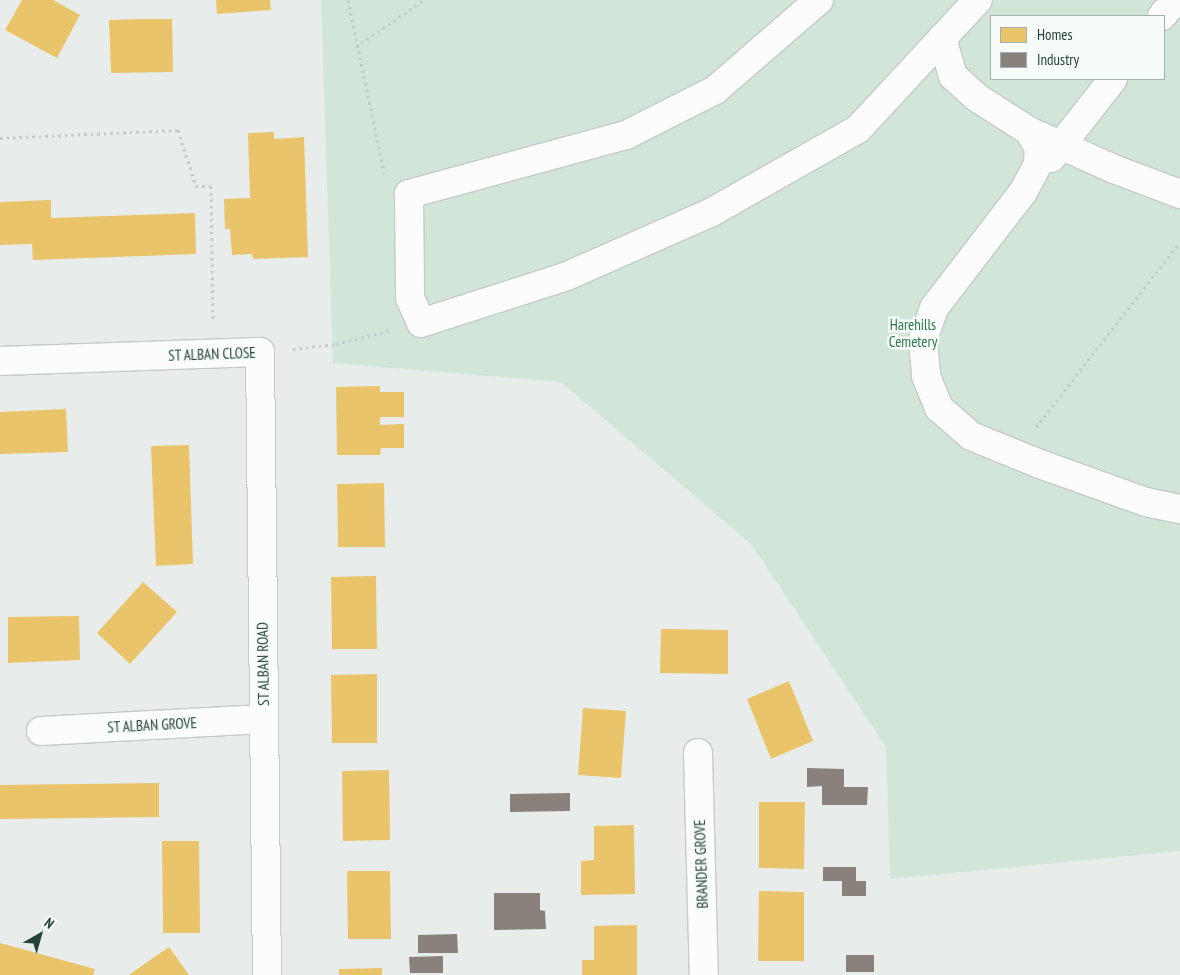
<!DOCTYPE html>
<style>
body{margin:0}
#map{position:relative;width:1180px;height:975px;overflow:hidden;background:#e8edeb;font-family:"PT Sans Narrow",sans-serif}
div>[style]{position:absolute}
.green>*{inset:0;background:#d1e6d8}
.homes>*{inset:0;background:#e9c46a}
.industry>*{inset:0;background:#8a817c}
.path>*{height:3px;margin-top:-1.5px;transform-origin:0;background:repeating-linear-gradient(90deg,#c3ccca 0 2.5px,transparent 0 6.5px)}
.roads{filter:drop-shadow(1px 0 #c5cac8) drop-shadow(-1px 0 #c5cac8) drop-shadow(0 1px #c5cac8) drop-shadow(0 -1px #c5cac8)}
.minor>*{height:28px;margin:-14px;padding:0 14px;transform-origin:14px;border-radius:14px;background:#fcfcfc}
span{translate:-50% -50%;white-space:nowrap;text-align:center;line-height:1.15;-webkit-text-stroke:5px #f7fbf9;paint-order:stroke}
.park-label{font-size:15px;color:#2d7a4b}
.street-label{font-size:15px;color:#24423a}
.legend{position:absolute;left:990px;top:15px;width:175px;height:65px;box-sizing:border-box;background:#f7fbf9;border:1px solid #a3b1ad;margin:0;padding:6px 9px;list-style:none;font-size:15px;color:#24423a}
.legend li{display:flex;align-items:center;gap:10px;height:25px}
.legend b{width:25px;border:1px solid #a3b1ad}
.north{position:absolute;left:15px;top:910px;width:50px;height:50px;-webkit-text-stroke:4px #f7fbf9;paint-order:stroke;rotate:38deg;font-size:14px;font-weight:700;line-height:20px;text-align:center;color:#24423a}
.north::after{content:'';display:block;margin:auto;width:18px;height:22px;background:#24423a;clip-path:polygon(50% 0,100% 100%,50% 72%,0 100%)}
</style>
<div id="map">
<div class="green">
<div style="clip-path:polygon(evenodd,321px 0,1180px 0,1180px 851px,890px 879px,886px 747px,751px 544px,561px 382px,333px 363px,321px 0,991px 16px,1164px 16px,1164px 79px,991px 79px,991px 16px)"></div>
</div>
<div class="homes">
<div style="clip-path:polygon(22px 0,53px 0,80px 15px,57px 58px,5px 30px)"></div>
<div style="clip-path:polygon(216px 0,270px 0,271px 10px,217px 14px)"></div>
<div style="clip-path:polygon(140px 19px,172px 19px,173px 72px,111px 73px,109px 20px)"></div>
<div style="clip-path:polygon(274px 132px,274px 139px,304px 137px,308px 257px,253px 259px,252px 254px,232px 255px,230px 229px,225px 229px,224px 199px,250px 198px,248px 133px)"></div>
<div style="clip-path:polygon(51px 200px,51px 218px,195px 213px,196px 254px,33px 260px,32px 244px,0 245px,0 202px)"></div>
<div style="clip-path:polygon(380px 386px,380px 392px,404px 392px,404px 417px,380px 417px,380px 425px,404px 424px,404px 448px,381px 448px,380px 455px,337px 455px,336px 387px)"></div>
<div style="clip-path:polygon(66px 409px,68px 452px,0 454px,0 412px)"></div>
<div style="clip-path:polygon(189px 445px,193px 564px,156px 566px,151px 446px)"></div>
<div style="clip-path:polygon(384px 483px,385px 547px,338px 547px,337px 484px)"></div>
<div style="clip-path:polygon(376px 576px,377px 649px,332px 649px,331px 577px)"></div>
<div style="clip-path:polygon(143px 582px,177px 612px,130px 664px,97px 633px)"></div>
<div style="clip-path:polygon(79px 616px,80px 660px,8px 663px,8px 617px)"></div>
<div style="clip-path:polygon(661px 629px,728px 630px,728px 674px,660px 673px)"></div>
<div style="clip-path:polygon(377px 674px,377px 743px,332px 743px,331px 675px)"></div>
<div style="clip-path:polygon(789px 681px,813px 741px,771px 759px,747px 699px)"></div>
<div style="clip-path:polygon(583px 708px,626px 711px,621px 778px,578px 775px)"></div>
<div style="clip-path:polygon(389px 770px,390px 840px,343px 841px,342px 771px)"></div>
<div style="clip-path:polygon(159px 783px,159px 817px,0 819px,0 785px)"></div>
<div style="clip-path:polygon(759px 802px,805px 802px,804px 869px,759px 868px)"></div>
<div style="clip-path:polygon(634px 825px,635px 894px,581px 895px,581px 861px,594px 860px,594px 826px)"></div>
<div style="clip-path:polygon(162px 841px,199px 841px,200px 933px,163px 933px)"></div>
<div style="clip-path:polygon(347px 871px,390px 871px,391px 939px,348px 939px)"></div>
<div style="clip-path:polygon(759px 891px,804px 892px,804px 961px,758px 961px)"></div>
<div style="clip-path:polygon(637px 925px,637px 975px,582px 975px,582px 960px,594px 960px,594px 926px)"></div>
<div style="clip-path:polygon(0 943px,95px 969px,93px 975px,0 975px)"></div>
<div style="clip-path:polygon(169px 947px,189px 975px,129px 975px,140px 967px)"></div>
<div style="clip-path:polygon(382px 968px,382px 975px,339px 975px,339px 969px)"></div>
</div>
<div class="industry">
<div style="clip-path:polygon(807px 768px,844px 769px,844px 787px,868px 787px,867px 805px,822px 805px,822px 786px,807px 787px)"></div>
<div style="clip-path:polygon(570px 793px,570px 811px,510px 812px,510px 794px)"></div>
<div style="clip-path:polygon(823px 867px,856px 867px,856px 881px,866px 881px,866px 896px,842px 896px,842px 881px,823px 881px)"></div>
<div style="clip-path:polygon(494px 893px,540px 893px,540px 910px,545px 911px,546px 929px,494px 930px)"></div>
<div style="clip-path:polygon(457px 934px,458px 953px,418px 953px,418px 935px)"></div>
<div style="clip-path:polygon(846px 955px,874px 955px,874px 972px,846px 972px)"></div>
<div style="clip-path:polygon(443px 956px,443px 973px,410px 973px,409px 957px)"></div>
</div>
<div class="path">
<div style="left:348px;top:0;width:177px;rotate:78.2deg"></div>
<div style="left:356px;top:47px;width:82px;rotate:-35deg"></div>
<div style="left:0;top:138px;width:178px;rotate:-2.6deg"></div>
<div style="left:178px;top:130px;width:59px;rotate:72.2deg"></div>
<div style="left:196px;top:186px;width:15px"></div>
<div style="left:211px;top:186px;width:135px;rotate:89.2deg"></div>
<div style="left:293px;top:349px;width:43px;rotate:-6.6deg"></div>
<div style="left:336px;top:344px;width:54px;rotate:-14deg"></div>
<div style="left:1036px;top:427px;width:234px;rotate:-52.1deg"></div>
</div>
<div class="roads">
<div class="minor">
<div style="left:819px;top:0;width:138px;rotate:139.1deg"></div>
<div style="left:715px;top:90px;width:100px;rotate:153.2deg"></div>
<div style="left:626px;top:135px;width:225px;rotate:164.8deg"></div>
<div style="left:409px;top:194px;width:104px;rotate:89.4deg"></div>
<div style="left:410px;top:298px;width:27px;rotate:66deg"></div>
<div style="left:421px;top:323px;width:153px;rotate:-17.8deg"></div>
<div style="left:567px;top:276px;width:158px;rotate:-23.8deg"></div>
<div style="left:712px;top:212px;width:168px;rotate:-29.6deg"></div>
<div style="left:858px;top:129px;width:176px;rotate:-47.1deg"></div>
<div style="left:1162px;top:16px;width:21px;rotate:-51deg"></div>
<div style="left:942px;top:38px;width:40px;rotate:74deg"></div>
<div style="left:953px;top:76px;width:31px;rotate:42deg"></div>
<div style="left:976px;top:97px;width:63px;rotate:32.7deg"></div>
<div style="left:1029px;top:131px;width:20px;rotate:60deg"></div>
<div style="left:1039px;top:148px;width:16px;rotate:94deg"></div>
<div style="left:1038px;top:164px;width:32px;rotate:118deg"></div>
<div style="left:1023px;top:192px;width:146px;rotate:127.5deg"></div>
<div style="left:934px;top:308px;width:34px;rotate:109deg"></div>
<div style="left:923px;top:340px;width:36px;rotate:85deg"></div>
<div style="left:926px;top:376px;width:35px;rotate:68deg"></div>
<div style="left:939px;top:408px;width:43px;rotate:41.2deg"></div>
<div style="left:971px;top:436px;width:71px;rotate:22.2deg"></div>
<div style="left:1037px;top:463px;width:116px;rotate:19.7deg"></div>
<div style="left:1146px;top:502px;width:35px;rotate:12deg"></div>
<div style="left:1029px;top:131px;width:93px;rotate:24.1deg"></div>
<div style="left:1114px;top:169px;width:71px;rotate:20.7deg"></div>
<div style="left:1051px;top:158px;width:100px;rotate:-51.9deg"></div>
<div style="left:0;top:361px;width:260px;rotate:-2deg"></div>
<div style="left:260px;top:352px;width:623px;rotate:89.36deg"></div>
<div style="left:41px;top:731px;width:223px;rotate:-3.1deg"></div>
<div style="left:698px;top:753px;width:222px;rotate:88.5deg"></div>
</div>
</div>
<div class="park-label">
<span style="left:913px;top:333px">Harehills<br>Cemetery</span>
</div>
<div class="street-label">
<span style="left:212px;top:354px;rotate:-2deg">ST ALBAN CLOSE</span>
<span style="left:263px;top:664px;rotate:-91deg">ST ALBAN ROAD</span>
<span style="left:152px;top:725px;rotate:-3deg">ST ALBAN GROVE</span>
<span style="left:701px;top:864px;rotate:-92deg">BRANDER GROVE</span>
</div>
<ul class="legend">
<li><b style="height:14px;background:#e9c46a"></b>Homes</li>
<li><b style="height:14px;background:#8a817c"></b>Industry</li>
</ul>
<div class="north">N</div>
</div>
